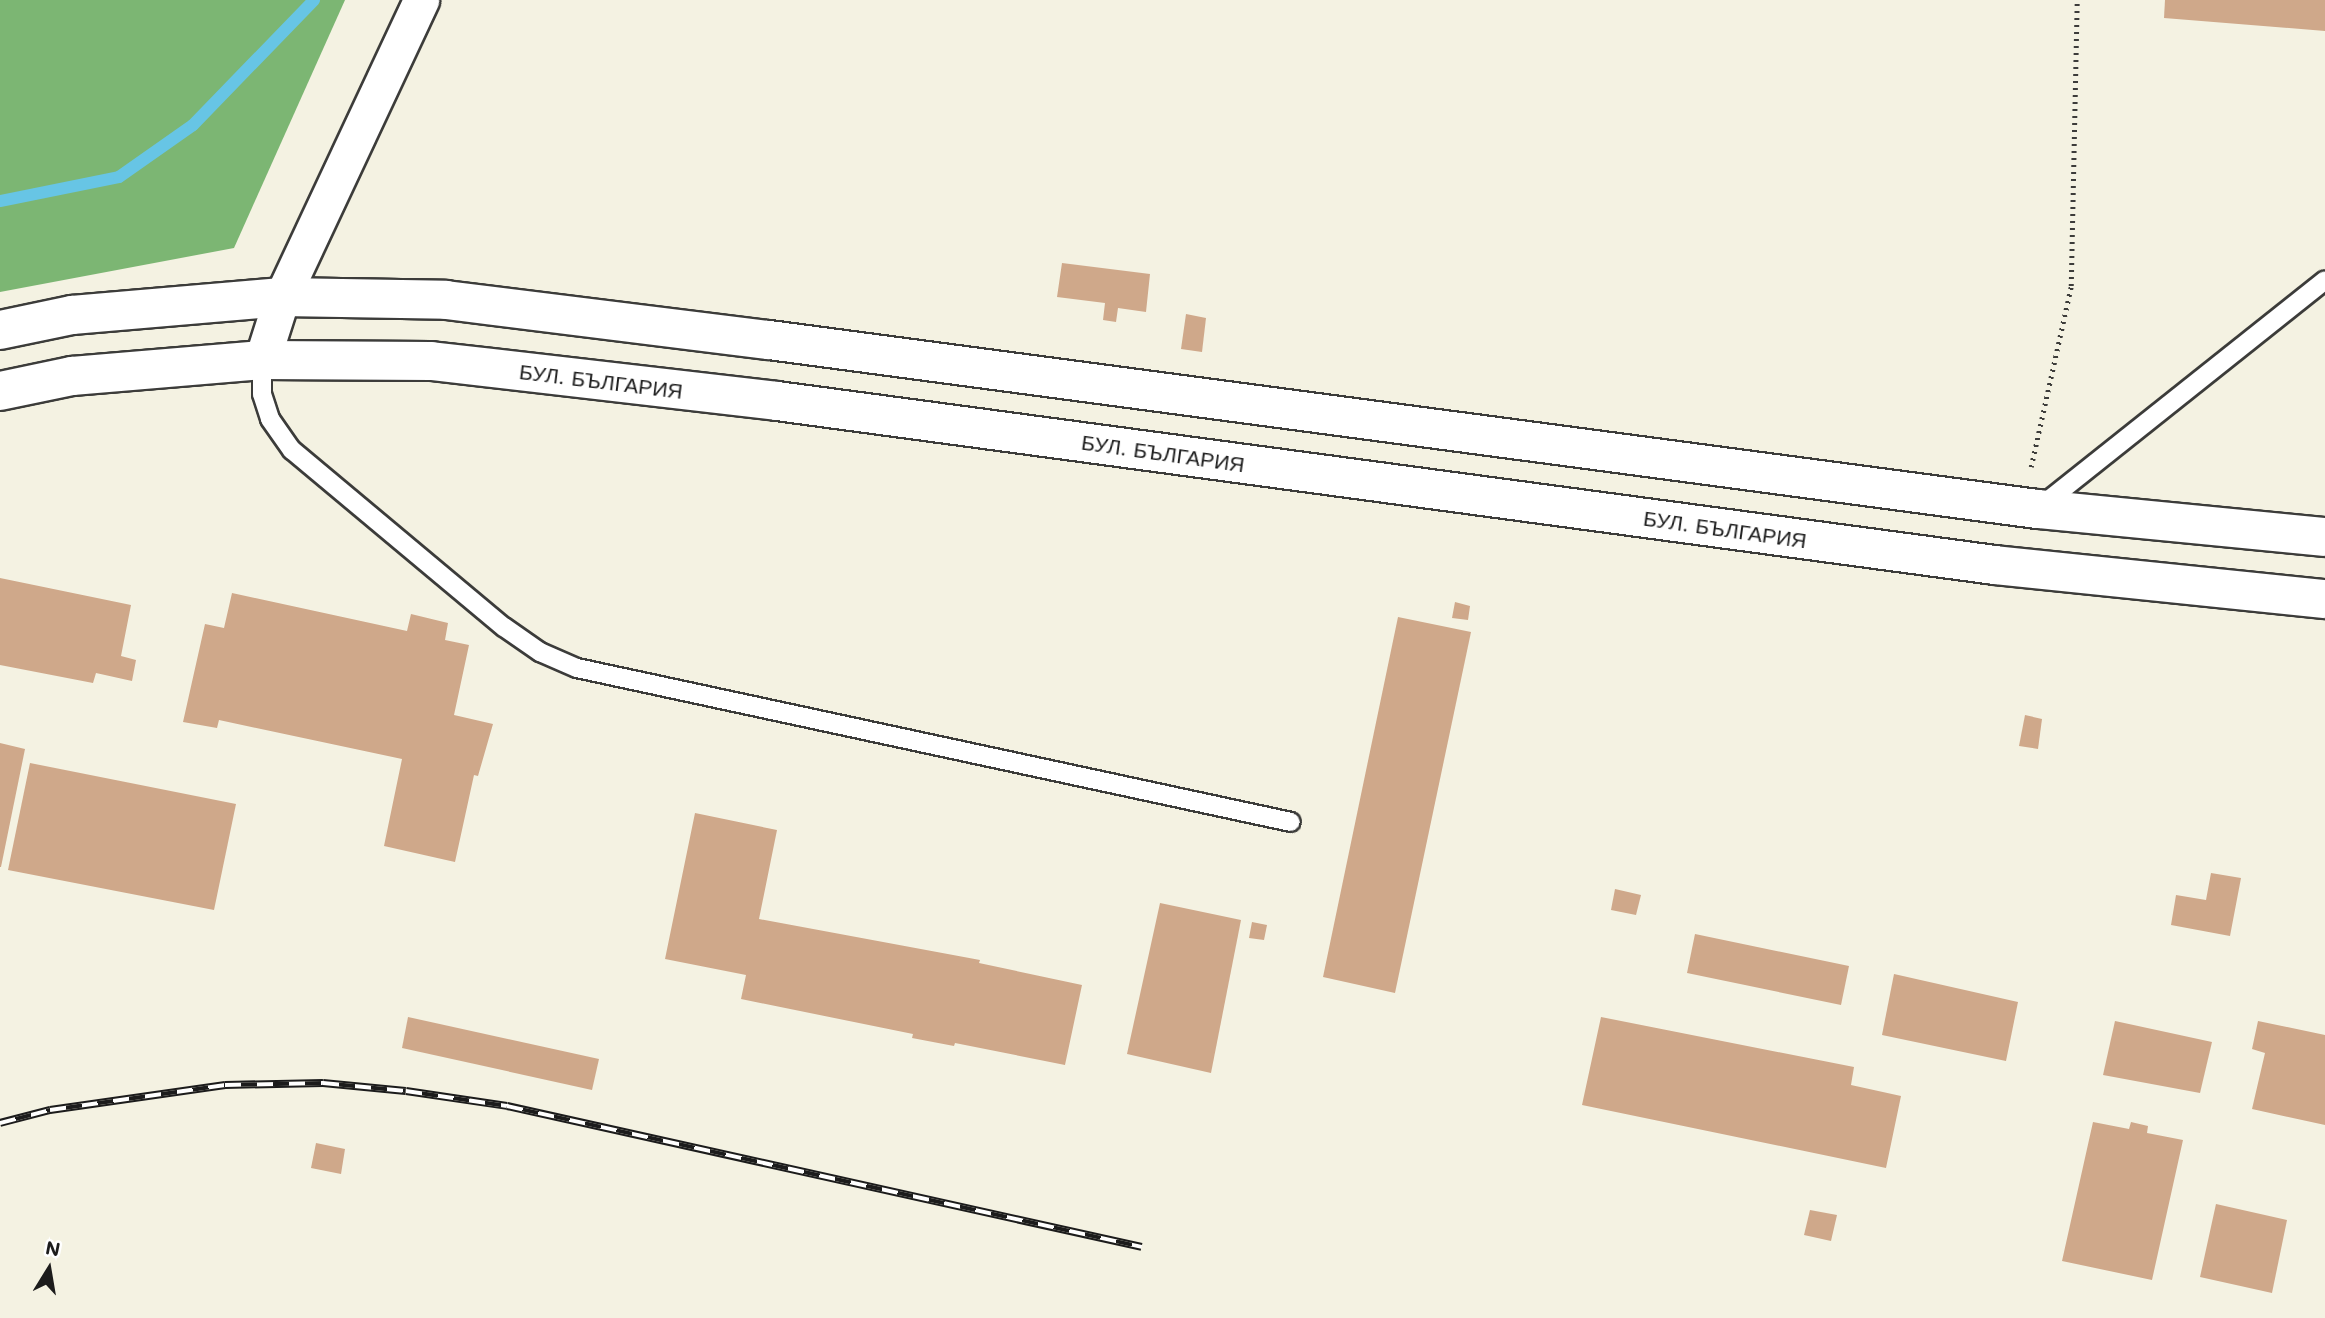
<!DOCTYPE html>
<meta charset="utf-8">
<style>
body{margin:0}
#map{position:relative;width:2325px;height:1318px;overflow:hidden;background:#f4f2e2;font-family:Mali,sans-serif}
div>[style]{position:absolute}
.forest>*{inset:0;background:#7cb673}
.stream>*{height:12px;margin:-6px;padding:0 6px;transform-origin:6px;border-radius:6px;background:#67c5e5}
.building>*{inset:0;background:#cfa88a}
.path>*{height:4.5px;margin-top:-2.25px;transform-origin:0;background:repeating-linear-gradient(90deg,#3c3c3a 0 2px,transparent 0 7px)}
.roads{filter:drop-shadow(2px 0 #3c3c3a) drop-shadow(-2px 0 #3c3c3a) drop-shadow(0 2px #3c3c3a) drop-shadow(0 -2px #3c3c3a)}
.lane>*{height:18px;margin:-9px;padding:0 9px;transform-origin:9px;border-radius:9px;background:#fff}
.street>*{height:35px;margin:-17.5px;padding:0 17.5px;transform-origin:17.5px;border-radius:17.5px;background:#fff}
.secondary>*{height:38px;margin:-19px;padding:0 19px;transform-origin:19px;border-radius:19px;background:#fff}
.rail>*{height:8px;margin-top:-4px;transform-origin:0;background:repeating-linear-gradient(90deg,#fff 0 16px,#1c1c1c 0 32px);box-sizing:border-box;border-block:2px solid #1c1c1c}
span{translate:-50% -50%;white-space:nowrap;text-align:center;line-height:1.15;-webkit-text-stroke:5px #fff;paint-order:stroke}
.street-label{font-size:21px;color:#1c1c1c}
.north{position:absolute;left:14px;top:1234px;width:70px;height:70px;-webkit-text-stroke:5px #fff;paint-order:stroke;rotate:11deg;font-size:19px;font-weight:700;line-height:28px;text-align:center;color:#1c1c1c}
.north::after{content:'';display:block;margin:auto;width:24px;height:32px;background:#1c1c1c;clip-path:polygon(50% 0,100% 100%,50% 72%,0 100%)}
</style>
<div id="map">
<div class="forest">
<div style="clip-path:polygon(0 0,345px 0,234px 248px,0 292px)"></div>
</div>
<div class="stream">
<div style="left:0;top:201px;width:121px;rotate:-11.4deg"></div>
<div style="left:119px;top:177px;width:90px;rotate:-35.1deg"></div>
<div style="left:193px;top:125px;width:174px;rotate:-45.9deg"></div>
</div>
<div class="building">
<div style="clip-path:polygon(2165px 0,2325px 0,2325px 31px,2164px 18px)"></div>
<div style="clip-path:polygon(1062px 263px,1150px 274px,1146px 312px,1118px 308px,1116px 322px,1103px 320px,1105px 303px,1057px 297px)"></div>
<div style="clip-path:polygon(1186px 314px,1206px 318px,1202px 352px,1181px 349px)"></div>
<div style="clip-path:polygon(0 578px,131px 605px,121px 656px,136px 660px,132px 681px,96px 673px,93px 683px,0 665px)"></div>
<div style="clip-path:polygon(232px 593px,407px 631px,411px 614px,448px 623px,445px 640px,469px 645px,454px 715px,493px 724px,478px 776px,474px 775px,455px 862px,384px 846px,402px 759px,219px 720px,217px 728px,183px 722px,205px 624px,224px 628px)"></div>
<div style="clip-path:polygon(1455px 602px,1470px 606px,1468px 620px,1452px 618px)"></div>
<div style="clip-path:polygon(1398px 617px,1471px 632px,1395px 993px,1323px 977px)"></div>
<div style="clip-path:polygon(2025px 715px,2042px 719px,2038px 749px,2019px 746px)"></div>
<div style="clip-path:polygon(0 743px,25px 749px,1px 867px,0 867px)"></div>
<div style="clip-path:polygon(30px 763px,236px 804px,214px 910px,8px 870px)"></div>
<div style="clip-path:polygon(695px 813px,777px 830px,759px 919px,980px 960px,979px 963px,1082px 985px,1065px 1065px,955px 1043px,954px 1046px,912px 1038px,913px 1034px,741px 999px,746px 975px,665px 959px)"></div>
<div style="clip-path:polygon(2211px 873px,2241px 878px,2230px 936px,2171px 925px,2176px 895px,2206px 900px)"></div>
<div style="clip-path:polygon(1615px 889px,1641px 895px,1636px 915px,1611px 910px)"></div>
<div style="clip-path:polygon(1160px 903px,1241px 920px,1211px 1073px,1127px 1054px)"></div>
<div style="clip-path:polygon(1252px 922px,1267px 925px,1264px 940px,1249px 938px)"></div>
<div style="clip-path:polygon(1695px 934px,1849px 966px,1841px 1005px,1687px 973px)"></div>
<div style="clip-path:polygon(1894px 974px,2018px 1002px,2006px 1061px,1882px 1035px)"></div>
<div style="clip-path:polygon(408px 1017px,599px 1059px,592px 1090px,402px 1048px)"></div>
<div style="clip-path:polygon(1601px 1017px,1854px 1067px,1851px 1085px,1901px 1096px,1886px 1168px,1582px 1105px)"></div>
<div style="clip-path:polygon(2115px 1021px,2212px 1042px,2200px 1093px,2103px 1075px)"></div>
<div style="clip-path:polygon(2258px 1021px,2325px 1035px,2325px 1125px,2252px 1109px,2265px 1053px,2252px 1049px)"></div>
<div style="clip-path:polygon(2093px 1122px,2129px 1129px,2131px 1122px,2148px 1126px,2147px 1133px,2183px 1140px,2152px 1280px,2062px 1261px)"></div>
<div style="clip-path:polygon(316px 1143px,345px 1149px,341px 1174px,311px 1168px)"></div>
<div style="clip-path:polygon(2216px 1204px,2287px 1220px,2272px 1293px,2200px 1277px)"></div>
<div style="clip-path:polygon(1810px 1210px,1837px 1215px,1831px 1241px,1804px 1235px)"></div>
</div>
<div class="path">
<div style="left:2031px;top:467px;width:185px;rotate:-77.5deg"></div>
<div style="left:2071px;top:286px;width:286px;rotate:-88.8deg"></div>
</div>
<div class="roads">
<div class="lane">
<div style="left:262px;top:360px;width:34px;rotate:90deg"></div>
<div style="left:262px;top:394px;width:26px;rotate:72deg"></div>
<div style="left:270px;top:419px;width:38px;rotate:55deg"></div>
<div style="left:292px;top:450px;width:276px;rotate:39.9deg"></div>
<div style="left:504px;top:627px;width:44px;rotate:34.8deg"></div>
<div style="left:540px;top:652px;width:40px;rotate:23.4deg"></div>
<div style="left:577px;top:668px;width:730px;rotate:12.17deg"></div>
<div style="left:2040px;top:507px;width:364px;rotate:-38.5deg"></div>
</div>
<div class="street">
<div style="left:262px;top:360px;width:66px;rotate:-72.4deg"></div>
<div style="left:282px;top:297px;width:328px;rotate:-64.9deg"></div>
</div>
<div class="secondary">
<div style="left:0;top:330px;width:74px;rotate:-11.8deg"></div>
<div style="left:72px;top:315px;width:211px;rotate:-4.9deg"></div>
<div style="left:282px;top:297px;width:164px;rotate:1deg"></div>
<div style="left:446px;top:300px;width:325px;rotate:7.1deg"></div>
<div style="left:769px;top:340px;width:1280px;rotate:7.59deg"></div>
<div style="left:2038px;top:509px;width:288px;rotate:5.6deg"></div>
<div style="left:0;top:391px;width:74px;rotate:-11.8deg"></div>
<div style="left:72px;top:376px;width:191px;rotate:-4.8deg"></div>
<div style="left:262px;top:360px;width:169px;rotate:0.3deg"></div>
<div style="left:431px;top:361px;width:348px;rotate:6.6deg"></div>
<div style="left:777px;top:401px;width:1229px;rotate:7.67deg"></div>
<div style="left:1995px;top:565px;width:332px;rotate:5.9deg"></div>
</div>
</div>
<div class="rail">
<div style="left:0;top:1123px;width:52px;rotate:-14.6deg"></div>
<div style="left:50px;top:1110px;width:177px;rotate:-8.1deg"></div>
<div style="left:225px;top:1085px;width:98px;rotate:-1.2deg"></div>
<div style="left:323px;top:1083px;width:83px;rotate:5.5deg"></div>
<div style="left:406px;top:1091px;width:102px;rotate:8.4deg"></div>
<div style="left:507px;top:1106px;width:650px;rotate:12.52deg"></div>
</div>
<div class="street-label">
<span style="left:601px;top:381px;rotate:7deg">БУЛ. БЪЛГАРИЯ</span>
<span style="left:1163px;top:453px;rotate:8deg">БУЛ. БЪЛГАРИЯ</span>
<span style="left:1725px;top:529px;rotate:8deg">БУЛ. БЪЛГАРИЯ</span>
</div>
<div class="north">N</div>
</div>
